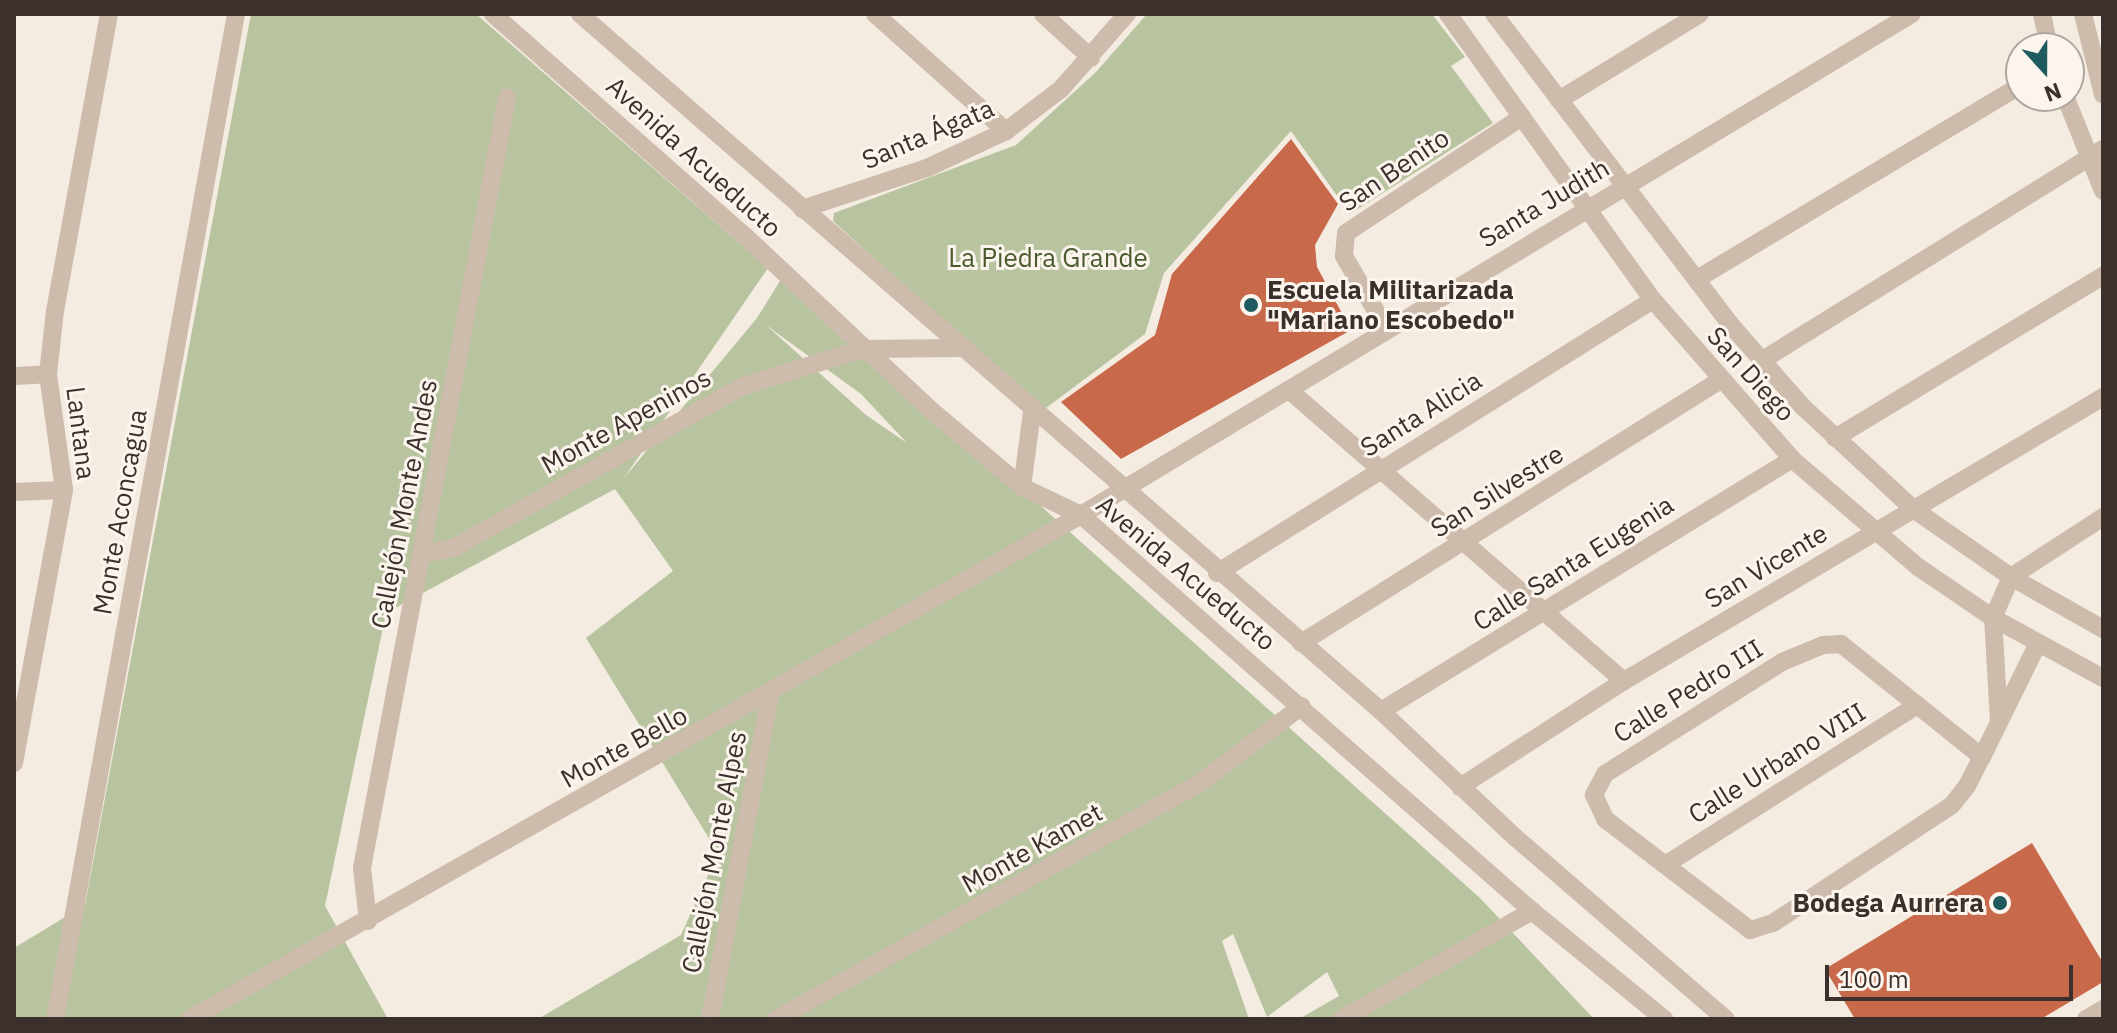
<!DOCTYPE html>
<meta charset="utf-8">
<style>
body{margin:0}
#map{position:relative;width:2117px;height:1033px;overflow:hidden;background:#f4ebe1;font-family:"IBM Plex Sans",sans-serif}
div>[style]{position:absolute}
.green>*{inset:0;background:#b8c4a0}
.building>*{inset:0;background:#c8694b}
.minor>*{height:18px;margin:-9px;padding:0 9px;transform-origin:9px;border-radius:9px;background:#cdbbac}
.dots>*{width:22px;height:22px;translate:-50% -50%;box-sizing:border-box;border:4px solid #fbf5ee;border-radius:50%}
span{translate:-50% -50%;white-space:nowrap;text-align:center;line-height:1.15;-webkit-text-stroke:6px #fbf5ee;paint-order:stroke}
.street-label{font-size:26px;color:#3b302b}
.park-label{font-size:26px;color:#4a5a2e}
.poi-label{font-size:26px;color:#3b302b;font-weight:700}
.left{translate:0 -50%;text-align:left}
.right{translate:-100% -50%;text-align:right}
.frame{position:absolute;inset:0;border:16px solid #3b302b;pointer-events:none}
.north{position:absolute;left:2005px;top:32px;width:80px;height:80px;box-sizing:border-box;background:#fbf5ee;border:2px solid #aea6a0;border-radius:50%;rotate:159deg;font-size:22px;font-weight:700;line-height:32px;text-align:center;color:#3b302b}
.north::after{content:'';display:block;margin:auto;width:28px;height:36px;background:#1f5a5e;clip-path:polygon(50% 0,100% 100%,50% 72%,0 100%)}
.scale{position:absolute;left:1825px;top:965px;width:248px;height:36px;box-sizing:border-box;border:4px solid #3b302b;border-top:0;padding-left:10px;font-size:24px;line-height:28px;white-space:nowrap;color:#3b302b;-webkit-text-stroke:6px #fbf5ee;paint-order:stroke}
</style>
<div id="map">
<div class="green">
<div style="clip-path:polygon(evenodd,251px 14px,476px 14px,768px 268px,624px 478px,757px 318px,783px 276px,1480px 898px,1594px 1019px,1299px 1019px,1339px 996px,1327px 972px,1267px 1017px,1233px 934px,1222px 941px,1249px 1019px,538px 1019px,681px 935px,718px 853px,586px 638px,673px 571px,615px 489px,386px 613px,325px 906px,388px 1019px,14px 1019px,14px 948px,85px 905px,251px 14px,766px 325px,861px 394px,907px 443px,866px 415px,766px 325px)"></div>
<div style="clip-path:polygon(1147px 14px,1432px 14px,1465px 57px,1451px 66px,1493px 123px,1350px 214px,1291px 131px,1164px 273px,1145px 334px,1042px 411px,833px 221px,834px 213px,1016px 145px,1096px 72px)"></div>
</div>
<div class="building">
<div style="clip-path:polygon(1291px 139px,1338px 204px,1315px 245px,1317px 267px,1351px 330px,1121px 459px,1061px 402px,1155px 335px,1172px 274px)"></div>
<div style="clip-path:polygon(2032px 843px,2103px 963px,2103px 982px,2041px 1019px,1855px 1019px,1825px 969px)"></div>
</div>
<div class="minor">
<div style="left:493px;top:14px;width:336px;rotate:41.4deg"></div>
<div style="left:745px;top:236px;width:255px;rotate:43.1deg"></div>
<div style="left:931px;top:410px;width:119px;rotate:40.2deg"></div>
<div style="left:1022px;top:487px;width:65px;rotate:25.4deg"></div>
<div style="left:1081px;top:515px;width:600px;rotate:41.28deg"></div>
<div style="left:1532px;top:911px;width:171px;rotate:39.3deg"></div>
<div style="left:580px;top:14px;width:1062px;rotate:41.03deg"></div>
<div style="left:1381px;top:711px;width:185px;rotate:43.3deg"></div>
<div style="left:1516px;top:838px;width:277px;rotate:40.8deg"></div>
<div style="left:875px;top:14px;width:176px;rotate:41.8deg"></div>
<div style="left:1043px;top:14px;width:65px;rotate:42.5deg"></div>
<div style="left:1448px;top:14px;width:352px;rotate:54.4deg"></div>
<div style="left:1653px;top:300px;width:211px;rotate:48.8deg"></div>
<div style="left:1792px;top:459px;width:166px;rotate:40.6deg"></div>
<div style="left:1918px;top:567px;width:91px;rotate:34.2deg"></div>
<div style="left:1993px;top:618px;width:125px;rotate:28.6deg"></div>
<div style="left:1494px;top:14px;width:390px;rotate:52.7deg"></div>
<div style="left:1730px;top:324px;width:109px;rotate:48.7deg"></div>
<div style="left:1802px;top:406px;width:150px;rotate:42.8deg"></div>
<div style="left:1912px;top:508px;width:121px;rotate:34.9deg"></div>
<div style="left:2011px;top:577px;width:106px;rotate:29.5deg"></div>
<div style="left:2042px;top:14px;width:35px;rotate:78deg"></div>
<div style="left:2083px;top:14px;width:83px;rotate:76.1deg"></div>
<div style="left:2065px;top:96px;width:102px;rotate:68.2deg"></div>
<div style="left:1559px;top:100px;width:165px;rotate:-31.4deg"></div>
<div style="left:802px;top:209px;width:132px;rotate:-18.2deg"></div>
<div style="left:927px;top:168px;width:87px;rotate:-25.1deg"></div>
<div style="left:1006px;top:131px;width:69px;rotate:-37.4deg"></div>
<div style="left:1061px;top:89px;width:100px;rotate:-48.7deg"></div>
<div style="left:1697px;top:279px;width:378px;rotate:-30.9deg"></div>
<div style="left:1387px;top:330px;width:86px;rotate:-120.2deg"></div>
<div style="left:1344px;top:256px;width:23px;rotate:-85deg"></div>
<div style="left:1346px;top:233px;width:211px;rotate:-33.4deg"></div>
<div style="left:1761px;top:361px;width:402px;rotate:-31.8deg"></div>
<div style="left:14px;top:376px;width:34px;rotate:-3deg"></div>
<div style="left:1289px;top:390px;width:444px;rotate:41deg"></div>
<div style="left:1835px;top:438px;width:313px;rotate:-31.2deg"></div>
<div style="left:1022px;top:487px;width:76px;rotate:-82.4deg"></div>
<div style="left:14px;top:492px;width:50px;rotate:-2.3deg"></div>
<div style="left:421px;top:555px;width:35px;rotate:-13deg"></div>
<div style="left:455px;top:547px;width:330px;rotate:-29.2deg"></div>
<div style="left:743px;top:386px;width:126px;rotate:-17.1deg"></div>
<div style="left:863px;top:349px;width:97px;rotate:-0.6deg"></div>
<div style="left:1217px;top:573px;width:514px;rotate:-32.05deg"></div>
<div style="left:1301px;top:643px;width:493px;rotate:-32.1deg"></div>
<div style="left:1381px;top:711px;width:482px;rotate:-31.5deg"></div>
<div style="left:1999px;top:721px;width:103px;rotate:-93.3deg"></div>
<div style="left:1993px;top:618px;width:45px;rotate:-66.3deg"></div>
<div style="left:2011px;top:577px;width:110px;rotate:-33.1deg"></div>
<div style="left:1982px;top:757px;width:181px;rotate:-141.3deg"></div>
<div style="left:1841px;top:644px;width:18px;rotate:177deg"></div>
<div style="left:1823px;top:645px;width:44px;rotate:157.5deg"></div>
<div style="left:1782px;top:662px;width:209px;rotate:147.7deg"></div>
<div style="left:1605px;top:774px;width:24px;rotate:118deg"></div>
<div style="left:1594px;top:795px;width:26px;rotate:65deg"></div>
<div style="left:1605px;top:819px;width:183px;rotate:37.4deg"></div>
<div style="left:1750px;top:930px;width:24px;rotate:-17deg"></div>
<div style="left:1773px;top:923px;width:214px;rotate:-33.4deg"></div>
<div style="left:1952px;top:805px;width:24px;rotate:-52deg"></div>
<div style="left:1967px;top:786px;width:33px;rotate:-63deg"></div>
<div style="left:1982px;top:757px;width:127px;rotate:-63.8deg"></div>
<div style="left:14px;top:763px;width:278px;rotate:-79.6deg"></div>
<div style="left:64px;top:490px;width:117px;rotate:-97.9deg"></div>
<div style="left:48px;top:374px;width:63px;rotate:-83.7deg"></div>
<div style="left:55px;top:311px;width:302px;rotate:-79.7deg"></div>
<div style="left:1460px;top:787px;width:195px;rotate:-32.9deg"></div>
<div style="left:1624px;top:681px;width:557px;rotate:-30.66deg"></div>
<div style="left:1665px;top:865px;width:299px;rotate:-32.4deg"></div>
<div style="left:368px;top:921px;width:53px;rotate:-96.5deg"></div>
<div style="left:362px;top:868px;width:784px;rotate:-79.34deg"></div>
<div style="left:55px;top:1019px;width:1021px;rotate:-79.79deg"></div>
<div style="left:190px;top:1019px;width:1024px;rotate:-29.49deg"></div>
<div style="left:1081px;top:515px;width:970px;rotate:-31.09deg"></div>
<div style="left:710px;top:1019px;width:330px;rotate:-79.5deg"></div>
<div style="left:776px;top:1019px;width:482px;rotate:-29.1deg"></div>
<div style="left:1197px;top:785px;width:131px;rotate:-37deg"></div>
<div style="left:1342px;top:1019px;width:219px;rotate:-29.6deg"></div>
<div style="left:2086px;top:1019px;width:20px;rotate:-30deg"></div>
</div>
<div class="dots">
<div style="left:1251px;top:305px;background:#1f5a5e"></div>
<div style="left:2000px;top:903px;background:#1f5a5e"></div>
</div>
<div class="street-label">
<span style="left:928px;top:134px;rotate:-23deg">Santa Ágata</span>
<span style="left:694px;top:157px;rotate:42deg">Avenida Acueducto</span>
<span style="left:1394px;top:170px;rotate:-34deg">San Benito</span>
<span style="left:1544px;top:203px;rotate:-31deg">Santa Judith</span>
<span style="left:1751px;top:374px;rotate:48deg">San Diego</span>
<span style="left:1421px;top:414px;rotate:-32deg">Santa Alicia</span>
<span style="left:626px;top:421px;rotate:-29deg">Monte Apeninos</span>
<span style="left:81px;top:433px;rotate:83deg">Lantana</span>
<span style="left:1497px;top:491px;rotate:-32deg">San Silvestre</span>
<span style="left:404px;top:504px;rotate:-79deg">Callejón Monte Andes</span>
<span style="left:120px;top:512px;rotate:-80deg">Monte Aconcagua</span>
<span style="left:1573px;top:563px;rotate:-32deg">Calle Santa Eugenia</span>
<span style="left:1766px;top:566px;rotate:-31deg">San Vicente</span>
<span style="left:1186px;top:573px;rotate:40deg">Avenida Acueducto</span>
<span style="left:1688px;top:691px;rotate:-32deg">Calle Pedro III</span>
<span style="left:624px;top:747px;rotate:-29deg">Monte Bello</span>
<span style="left:1777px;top:763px;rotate:-32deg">Calle Urbano VIII</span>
<span style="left:1032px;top:848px;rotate:-29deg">Monte Kamet</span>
<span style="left:714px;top:852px;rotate:-79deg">Callejón Monte Alpes</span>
</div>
<div class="park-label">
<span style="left:1048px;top:258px">La Piedra Grande</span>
</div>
<div class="poi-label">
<span class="left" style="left:1267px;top:305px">Escuela Militarizada<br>"Mariano Escobedo"</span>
<span class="right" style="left:1984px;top:903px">Bodega Aurrera</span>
</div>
<div class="frame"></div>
<div class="north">N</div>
<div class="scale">100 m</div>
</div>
